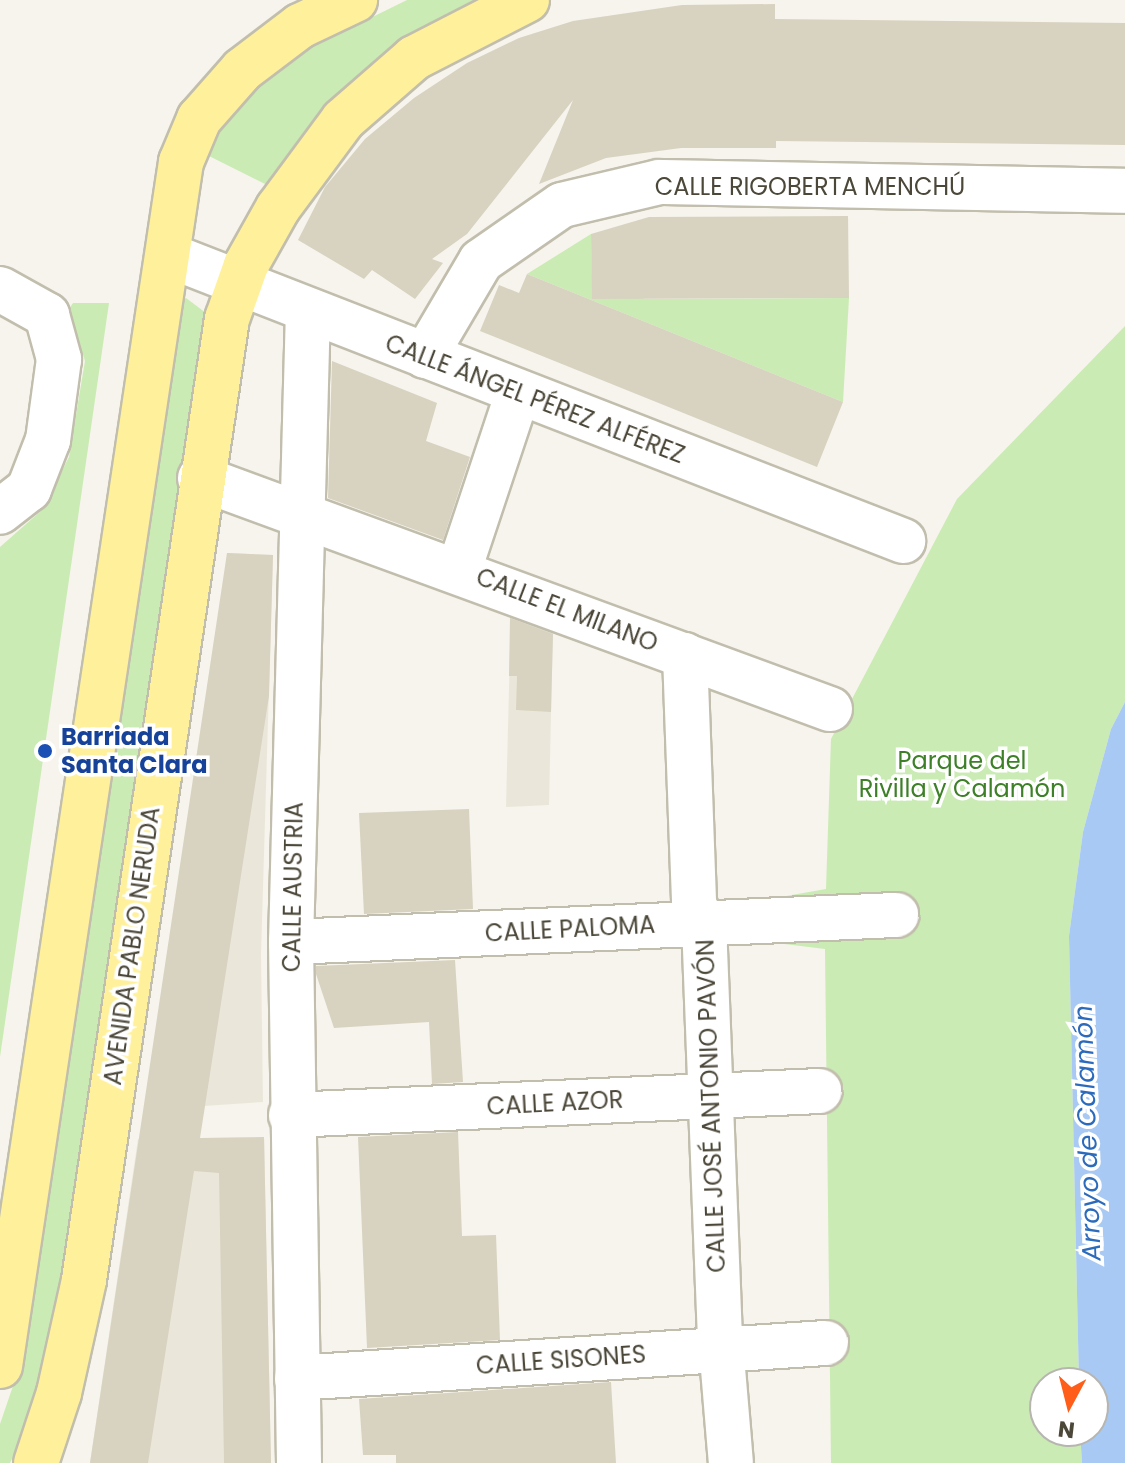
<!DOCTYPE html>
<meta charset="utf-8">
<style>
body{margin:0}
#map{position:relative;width:1125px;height:1463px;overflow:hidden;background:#f6f4ec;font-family:Poppins,sans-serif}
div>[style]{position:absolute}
.residential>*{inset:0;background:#eae7da}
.green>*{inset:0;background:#caebb4}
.water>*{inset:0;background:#a7c9f3}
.building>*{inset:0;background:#d8d2c0}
.roads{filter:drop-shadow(2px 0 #c2bead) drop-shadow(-2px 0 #c2bead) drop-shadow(0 2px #c2bead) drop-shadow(0 -2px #c2bead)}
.minor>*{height:44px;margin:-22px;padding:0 22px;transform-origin:22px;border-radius:22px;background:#fff}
.major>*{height:44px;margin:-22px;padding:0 22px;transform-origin:22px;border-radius:22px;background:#fff19c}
.dots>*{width:22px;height:22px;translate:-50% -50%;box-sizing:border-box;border:4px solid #fff;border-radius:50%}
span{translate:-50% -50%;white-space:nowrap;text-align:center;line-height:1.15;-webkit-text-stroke:7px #fff;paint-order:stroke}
.street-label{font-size:24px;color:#4b4739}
.transit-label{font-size:24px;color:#164399;font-weight:700}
.left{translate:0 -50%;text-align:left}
.park-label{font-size:24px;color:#3d8028}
.water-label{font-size:26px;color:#2c6bbc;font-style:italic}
.north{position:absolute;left:1029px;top:1367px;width:80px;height:80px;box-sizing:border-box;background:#fff;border:2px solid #b7b5b0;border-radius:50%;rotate:187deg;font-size:22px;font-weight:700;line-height:32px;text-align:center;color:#4b4739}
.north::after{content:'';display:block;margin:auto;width:28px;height:36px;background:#ff5e1a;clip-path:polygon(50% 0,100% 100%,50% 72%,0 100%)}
</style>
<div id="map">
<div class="residential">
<div style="clip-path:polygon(227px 553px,273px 555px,261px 954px,263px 1102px,204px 1106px)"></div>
<div style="clip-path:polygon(511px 609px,553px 624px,549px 805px,506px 807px)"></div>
<div style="clip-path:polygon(264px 1137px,271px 1463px,90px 1463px,138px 1139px)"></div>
</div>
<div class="green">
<div style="clip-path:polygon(407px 0,479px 0,381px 61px,269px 186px,207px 155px,224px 121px,250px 88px,283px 61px)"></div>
<div style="clip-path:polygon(591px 234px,592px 278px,644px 278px,644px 299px,849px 298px,843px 402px,527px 274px)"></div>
<div style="clip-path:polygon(186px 298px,206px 313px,67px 1276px,40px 1398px,10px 1463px,0 1463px,0 1424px,25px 1351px,174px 336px,180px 301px)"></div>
<div style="clip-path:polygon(73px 303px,109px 303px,0 1057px,0 547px,42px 510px,69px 457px,85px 361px,69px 309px)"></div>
<div style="clip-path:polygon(1125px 326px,1125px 702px,1111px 729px,1083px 832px,1069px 936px,1079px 1383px,1045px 1383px,1045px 1431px,1080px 1431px,1082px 1463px,831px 1463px,825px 949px,743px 939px,741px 904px,826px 889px,831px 739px,957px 499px)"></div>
</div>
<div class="water">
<div style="clip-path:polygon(1125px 702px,1125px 1463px,1082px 1463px,1080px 1431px,1093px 1431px,1093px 1383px,1079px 1383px,1069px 936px,1083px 832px,1111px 729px)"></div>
</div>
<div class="building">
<div style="clip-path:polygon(775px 4px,775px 19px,1125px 23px,1125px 145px,776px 141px,776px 148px,681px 148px,606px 158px,539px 184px,573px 100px,467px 234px,432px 259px,443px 263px,415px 299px,372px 270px,364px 279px,298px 240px,325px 187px,365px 139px,414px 98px,467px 63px,519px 38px,573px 21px,682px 5px)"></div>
<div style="clip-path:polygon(848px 216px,849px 298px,592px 299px,591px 234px,649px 217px)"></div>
<div style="clip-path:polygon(527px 274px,843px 402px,817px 467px,480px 331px,499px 285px,519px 293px)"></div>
<div style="clip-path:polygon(332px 361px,437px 403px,426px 441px,470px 457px,443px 540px,328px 498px)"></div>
<div style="clip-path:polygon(227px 553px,273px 555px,269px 696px,200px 1138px,264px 1137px,271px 1463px,224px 1463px,219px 1173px,194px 1171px,148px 1463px,90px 1463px)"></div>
<div style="clip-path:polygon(510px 618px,553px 634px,551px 712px,516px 710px,517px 676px,509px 676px)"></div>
<div style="clip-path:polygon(469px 809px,473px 909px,364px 914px,359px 813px)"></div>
<div style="clip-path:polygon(455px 960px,463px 1082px,432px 1084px,429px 1022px,334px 1028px,316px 974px,316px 966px)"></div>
<div style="clip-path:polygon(458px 1132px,462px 1236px,496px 1235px,500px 1340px,367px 1348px,358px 1137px)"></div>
<div style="clip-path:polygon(611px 1382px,616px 1463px,396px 1463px,396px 1455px,363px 1455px,359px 1399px)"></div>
</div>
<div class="roads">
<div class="minor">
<div style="left:168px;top:255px;width:789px;rotate:21.26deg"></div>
<div style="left:0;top:289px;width:54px;rotate:29deg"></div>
<div style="left:47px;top:315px;width:46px;rotate:74.7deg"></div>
<div style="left:59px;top:359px;width:82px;rotate:97.7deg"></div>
<div style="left:48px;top:440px;width:53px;rotate:111.2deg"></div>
<div style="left:29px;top:489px;width:37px;rotate:142deg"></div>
<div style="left:425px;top:356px;width:110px;rotate:-59.5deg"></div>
<div style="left:481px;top:261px;width:98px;rotate:-34.7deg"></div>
<div style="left:562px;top:205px;width:100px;rotate:-13.3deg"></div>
<div style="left:659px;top:182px;width:466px;rotate:1.1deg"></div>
<div style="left:200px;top:478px;width:671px;rotate:20.14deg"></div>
<div style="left:459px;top:570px;width:187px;rotate:-71.6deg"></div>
<div style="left:685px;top:655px;width:250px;rotate:87.9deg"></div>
<div style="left:694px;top:905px;width:21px;rotate:61deg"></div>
<div style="left:704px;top:923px;width:410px;rotate:87.8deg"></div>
<div style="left:720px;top:1333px;width:130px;rotate:85.2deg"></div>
<div style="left:291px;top:942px;width:606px;rotate:-2.56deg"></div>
<div style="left:291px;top:1115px;width:529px;rotate:-2.6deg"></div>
<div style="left:297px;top:1378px;width:530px;rotate:-3.79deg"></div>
<div style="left:299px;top:1463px;width:521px;rotate:-90.88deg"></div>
<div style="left:291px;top:942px;width:631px;rotate:-88.46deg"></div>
</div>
<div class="major">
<div style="left:0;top:1366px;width:1218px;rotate:-81.45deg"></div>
<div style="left:181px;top:162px;width:47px;rotate:-67.3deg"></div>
<div style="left:199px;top:119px;width:65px;rotate:-48.7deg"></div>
<div style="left:242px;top:70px;width:73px;rotate:-37.2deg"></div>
<div style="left:300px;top:26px;width:61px;rotate:-25.3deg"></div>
<div style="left:36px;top:1463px;width:74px;rotate:-71.8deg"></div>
<div style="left:59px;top:1393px;width:116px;rotate:-77.5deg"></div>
<div style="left:84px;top:1280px;width:972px;rotate:-81.54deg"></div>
<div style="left:227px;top:319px;width:57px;rotate:-70.6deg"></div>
<div style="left:246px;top:265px;width:65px;rotate:-60.7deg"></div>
<div style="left:278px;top:208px;width:109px;rotate:-53.5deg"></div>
<div style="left:343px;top:120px;width:94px;rotate:-41.1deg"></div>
<div style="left:414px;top:58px;width:127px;rotate:-27.2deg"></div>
</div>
</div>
<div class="dots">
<div style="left:45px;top:751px;background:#1a4fb4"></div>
</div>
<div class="street-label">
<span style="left:810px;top:187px">CALLE RIGOBERTA MENCHÚ</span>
<span style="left:535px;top:399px;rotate:21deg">CALLE ÁNGEL PÉREZ ALFÉREZ</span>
<span style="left:567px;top:610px;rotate:21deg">CALLE EL MILANO</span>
<span style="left:293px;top:887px;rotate:-89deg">CALLE AUSTRIA</span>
<span style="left:570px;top:929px;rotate:-3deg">CALLE PALOMA</span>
<span style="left:132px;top:946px;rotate:-82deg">AVENIDA PABLO NERUDA</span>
<span style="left:555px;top:1103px;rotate:-3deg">CALLE AZOR</span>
<span style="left:711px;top:1106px;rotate:-92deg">CALLE JOSÉ ANTONIO PAVÓN</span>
<span style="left:561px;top:1360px;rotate:-4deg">CALLE SISONES</span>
</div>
<div class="transit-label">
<span class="left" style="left:61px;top:751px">Barriada<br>Santa Clara</span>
</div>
<div class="park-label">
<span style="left:962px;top:775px">Parque del<br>Rivilla y Calamón</span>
</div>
<div class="water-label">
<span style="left:1088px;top:1133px;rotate:-92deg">Arroyo de Calamón</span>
</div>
<div class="north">N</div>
</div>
